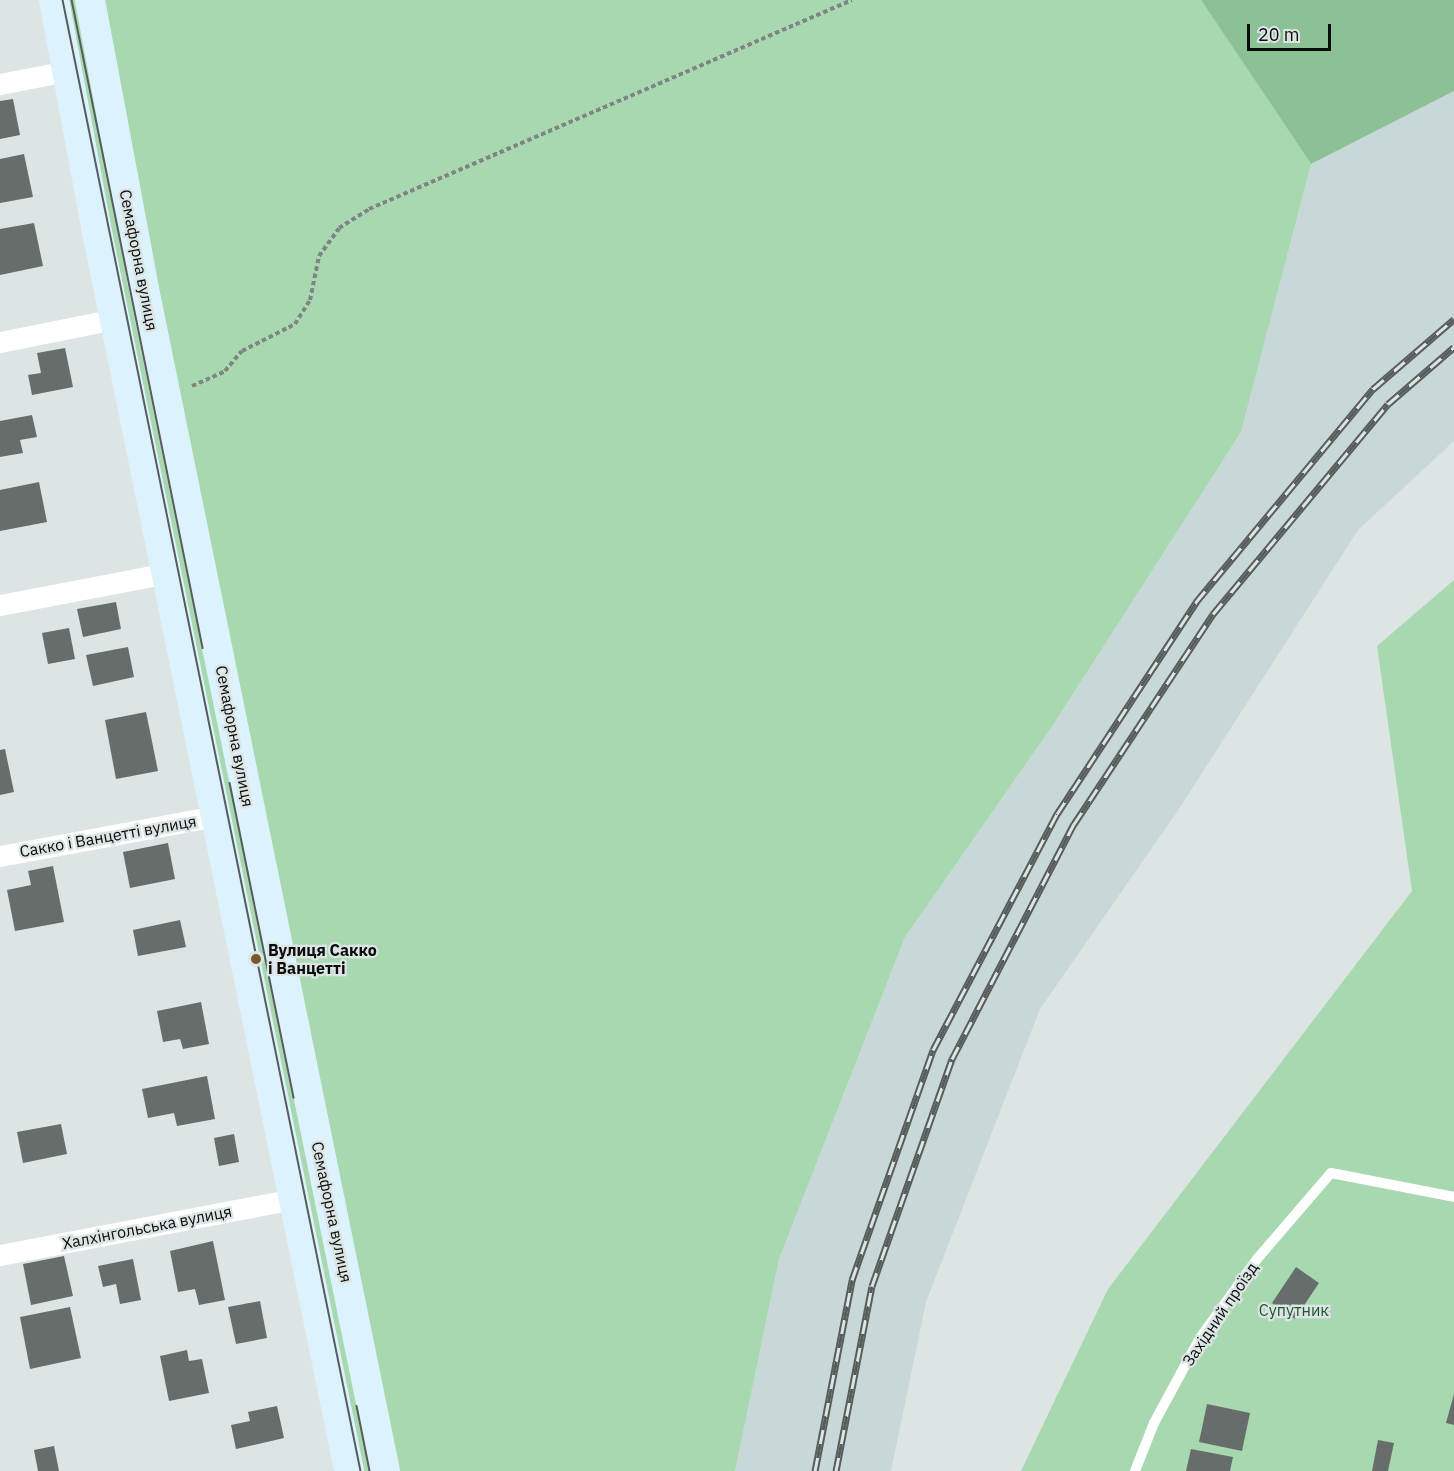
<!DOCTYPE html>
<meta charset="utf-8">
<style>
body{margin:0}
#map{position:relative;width:1454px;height:1471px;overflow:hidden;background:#dde4e4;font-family:"IBM Plex Sans",sans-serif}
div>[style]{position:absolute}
.built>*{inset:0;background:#c8d8d9}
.green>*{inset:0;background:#a7d8af}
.forest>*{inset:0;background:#8bc195}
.building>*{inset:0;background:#676d6b}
.path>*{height:4px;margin-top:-2px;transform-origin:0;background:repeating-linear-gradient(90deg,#7f8484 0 4.5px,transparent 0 7.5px)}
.lane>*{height:10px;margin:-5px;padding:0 5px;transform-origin:5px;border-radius:5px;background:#fff}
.street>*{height:21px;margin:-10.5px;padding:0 10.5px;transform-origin:10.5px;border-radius:10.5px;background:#fff}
.secondary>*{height:30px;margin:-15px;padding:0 15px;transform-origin:15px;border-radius:15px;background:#dcf3fd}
.tram>*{height:1.5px;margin:-0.75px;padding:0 0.75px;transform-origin:0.75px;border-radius:0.75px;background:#585c5c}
.rail>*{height:7px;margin-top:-3.5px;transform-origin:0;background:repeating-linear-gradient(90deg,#dde4e4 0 14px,#585c5c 0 28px);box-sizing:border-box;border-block:2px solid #585c5c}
.dots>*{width:16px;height:16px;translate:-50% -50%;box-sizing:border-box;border:3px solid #dde4e4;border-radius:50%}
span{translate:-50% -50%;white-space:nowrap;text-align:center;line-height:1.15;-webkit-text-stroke:4.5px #dde4e4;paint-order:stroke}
.street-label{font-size:16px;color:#0a0c0c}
.poi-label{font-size:16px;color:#0a0c0c;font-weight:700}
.left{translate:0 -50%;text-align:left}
.park-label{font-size:16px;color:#1c562c}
.scale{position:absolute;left:1247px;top:24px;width:84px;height:27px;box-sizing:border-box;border:3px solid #0a0c0c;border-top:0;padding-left:8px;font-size:18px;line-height:21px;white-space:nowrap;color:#0a0c0c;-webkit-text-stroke:4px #dde4e4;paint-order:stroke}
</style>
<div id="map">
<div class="built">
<div style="clip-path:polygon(1454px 91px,1454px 441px,1358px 530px,1179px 809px,1040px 1009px,926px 1302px,891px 1471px,735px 1471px,779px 1259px,905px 937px,1053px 725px,1241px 432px,1311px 164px)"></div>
</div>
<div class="green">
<div style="clip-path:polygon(39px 0,1201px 0,1311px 164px,1241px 432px,1053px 725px,905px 937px,779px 1259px,735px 1471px,334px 1471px)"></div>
<div style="clip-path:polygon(1454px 580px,1454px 1471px,1021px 1471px,1108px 1289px,1412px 891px,1377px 646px)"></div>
</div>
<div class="forest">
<div style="clip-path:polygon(1201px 0,1454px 0,1454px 91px,1311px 164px)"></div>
</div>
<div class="building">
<div style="clip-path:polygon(13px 99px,20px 135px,0 139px,0 101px)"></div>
<div style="clip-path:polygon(24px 154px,33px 197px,0 203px,0 159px)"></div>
<div style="clip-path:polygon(34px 223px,43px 266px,0 275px,0 229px)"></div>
<div style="clip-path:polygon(65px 348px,73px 387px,32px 395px,28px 375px,41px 373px,37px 353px)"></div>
<div style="clip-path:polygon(32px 415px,37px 437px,20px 440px,23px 453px,0 457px,0 421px)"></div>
<div style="clip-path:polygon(39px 482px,47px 522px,0 531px,0 490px)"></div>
<div style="clip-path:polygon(116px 602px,121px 629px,83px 637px,77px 609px)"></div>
<div style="clip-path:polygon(69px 628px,75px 659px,48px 664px,42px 633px)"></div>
<div style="clip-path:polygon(128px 647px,134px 677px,93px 686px,86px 655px)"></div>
<div style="clip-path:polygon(146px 712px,158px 771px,116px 779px,105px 720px)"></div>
<div style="clip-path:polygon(5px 749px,14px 792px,0 795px,0 750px)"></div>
<div style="clip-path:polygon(168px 843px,175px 879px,130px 888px,123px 852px)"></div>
<div style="clip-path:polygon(53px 866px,64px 922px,15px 931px,7px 890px,31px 885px,28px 871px)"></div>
<div style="clip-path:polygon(180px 920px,186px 947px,138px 956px,133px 930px)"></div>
<div style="clip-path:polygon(201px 1002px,209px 1044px,183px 1049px,180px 1039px,163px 1042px,157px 1011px)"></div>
<div style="clip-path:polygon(207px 1076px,215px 1119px,177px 1126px,174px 1113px,148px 1118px,142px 1089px)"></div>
<div style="clip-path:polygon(61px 1124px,67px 1154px,23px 1163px,17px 1132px)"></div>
<div style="clip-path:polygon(234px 1134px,239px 1162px,219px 1166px,214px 1138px)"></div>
<div style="clip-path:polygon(213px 1241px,225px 1300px,199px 1305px,195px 1289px,178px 1292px,170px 1251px)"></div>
<div style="clip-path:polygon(64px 1256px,73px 1296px,31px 1305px,23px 1264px)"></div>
<div style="clip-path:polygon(133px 1259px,141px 1300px,120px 1304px,116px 1284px,103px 1287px,98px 1266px)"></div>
<div style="clip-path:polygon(1296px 1267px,1319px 1283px,1295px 1319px,1272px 1303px)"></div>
<div style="clip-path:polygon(260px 1301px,267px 1338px,236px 1344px,228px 1307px)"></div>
<div style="clip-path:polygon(70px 1307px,81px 1358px,30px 1369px,20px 1317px)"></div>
<div style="clip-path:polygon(187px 1350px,189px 1361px,202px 1359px,209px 1393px,169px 1401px,160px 1356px)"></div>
<div style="clip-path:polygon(1454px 1394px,1454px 1425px,1446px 1423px)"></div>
<div style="clip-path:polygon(1207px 1404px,1250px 1413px,1242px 1451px,1199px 1442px)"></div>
<div style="clip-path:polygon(277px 1406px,284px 1438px,236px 1449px,231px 1425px,250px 1421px,248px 1412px)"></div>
<div style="clip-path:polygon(1378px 1440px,1394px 1443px,1388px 1471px,1372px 1471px)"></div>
<div style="clip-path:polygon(54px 1446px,59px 1471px,38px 1471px,34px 1450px)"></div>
<div style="clip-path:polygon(1191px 1449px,1233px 1457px,1230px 1471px,1186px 1471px)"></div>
</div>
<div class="path">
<div style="left:192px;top:386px;width:36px;rotate:-24deg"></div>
<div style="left:225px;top:371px;width:26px;rotate:-50deg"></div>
<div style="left:242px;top:351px;width:59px;rotate:-27deg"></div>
<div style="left:295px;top:324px;width:28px;rotate:-58deg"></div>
<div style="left:310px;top:300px;width:45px;rotate:-78.4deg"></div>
<div style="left:319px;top:256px;width:34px;rotate:-54deg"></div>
<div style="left:339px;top:228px;width:36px;rotate:-32deg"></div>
<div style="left:369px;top:209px;width:526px;rotate:-23.4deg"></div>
</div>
<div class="lane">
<div style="left:1135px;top:1471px;width:52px;rotate:-68.4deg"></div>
<div style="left:1154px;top:1423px;width:97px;rotate:-61.6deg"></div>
<div style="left:1200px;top:1338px;width:97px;rotate:-54.2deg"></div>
<div style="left:1257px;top:1259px;width:113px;rotate:-49.3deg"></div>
<div style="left:1331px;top:1173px;width:125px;rotate:11deg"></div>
</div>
<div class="street">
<div style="left:0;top:84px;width:68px;rotate:-11deg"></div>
<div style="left:0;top:342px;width:117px;rotate:-11.3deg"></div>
<div style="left:0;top:605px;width:170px;rotate:-10.8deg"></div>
<div style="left:0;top:856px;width:219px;rotate:-10.5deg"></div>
<div style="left:0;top:1255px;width:299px;rotate:-10.8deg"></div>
</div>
<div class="secondary">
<div style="left:54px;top:0;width:231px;rotate:79.5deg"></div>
<div style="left:96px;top:227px;width:1269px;rotate:78.5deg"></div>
<div style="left:90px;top:0;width:284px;rotate:79.4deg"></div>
<div style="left:142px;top:279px;width:1217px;rotate:78.48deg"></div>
</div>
<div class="tram">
<div style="left:63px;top:0;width:1501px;rotate:78.55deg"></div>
<div style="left:72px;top:0;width:661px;rotate:78.57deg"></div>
<div style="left:230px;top:783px;width:321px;rotate:78.5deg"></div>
<div style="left:357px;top:1406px;width:66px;rotate:78.7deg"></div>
</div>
<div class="rail">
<div style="left:815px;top:1471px;width:195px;rotate:-79deg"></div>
<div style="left:852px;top:1280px;width:244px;rotate:-70.6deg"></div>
<div style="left:933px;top:1050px;width:267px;rotate:-62.3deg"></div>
<div style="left:1057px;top:814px;width:254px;rotate:-56.7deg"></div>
<div style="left:1196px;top:602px;width:277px;rotate:-50.3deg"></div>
<div style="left:1373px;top:389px;width:107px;rotate:-40.8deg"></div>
<div style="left:836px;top:1471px;width:188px;rotate:-79deg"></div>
<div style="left:872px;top:1286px;width:241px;rotate:-70.6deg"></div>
<div style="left:952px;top:1059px;width:265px;rotate:-62.6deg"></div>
<div style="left:1074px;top:824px;width:252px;rotate:-56.5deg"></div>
<div style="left:1213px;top:614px;width:273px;rotate:-50.2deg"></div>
<div style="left:1388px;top:404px;width:87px;rotate:-40.8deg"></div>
</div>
<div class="dots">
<div style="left:256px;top:959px;background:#77582d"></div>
</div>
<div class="street-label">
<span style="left:139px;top:260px;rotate:79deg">Семафорна вулиця</span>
<span style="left:235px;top:736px;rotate:79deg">Семафорна вулиця</span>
<span style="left:108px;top:836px;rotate:-10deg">Сакко і Ванцетті вулиця</span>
<span style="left:332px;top:1212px;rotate:78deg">Семафорна вулиця</span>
<span style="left:147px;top:1227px;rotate:-11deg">Халхінгольська вулиця</span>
<span style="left:1220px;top:1314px;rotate:-56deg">Західний проїзд</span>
</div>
<div class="poi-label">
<span class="left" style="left:268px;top:959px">Вулиця Сакко<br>і Ванцетті</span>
</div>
<div class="park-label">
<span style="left:1294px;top:1310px">Супутник</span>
</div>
<div class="scale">20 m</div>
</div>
